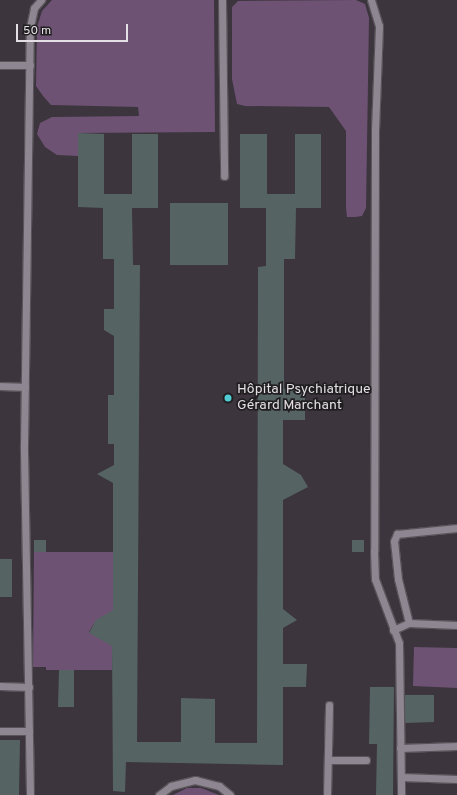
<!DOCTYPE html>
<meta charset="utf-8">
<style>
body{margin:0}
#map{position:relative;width:457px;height:795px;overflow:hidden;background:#3c353d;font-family:Overpass,sans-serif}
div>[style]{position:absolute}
.green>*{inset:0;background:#6d5273}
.building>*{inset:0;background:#556363}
.roads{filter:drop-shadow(1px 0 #59535a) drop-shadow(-1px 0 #59535a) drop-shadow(0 1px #59535a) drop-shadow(0 -1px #59535a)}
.service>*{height:7px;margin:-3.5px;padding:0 3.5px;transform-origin:3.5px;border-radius:3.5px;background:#8e8690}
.dots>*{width:11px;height:11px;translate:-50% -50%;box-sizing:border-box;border:2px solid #211e21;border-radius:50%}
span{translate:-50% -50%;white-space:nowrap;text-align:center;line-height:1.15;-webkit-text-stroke:3.5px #211e21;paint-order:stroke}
.poi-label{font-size:14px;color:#e3dfe4}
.left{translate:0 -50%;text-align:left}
.scale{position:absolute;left:16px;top:24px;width:112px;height:18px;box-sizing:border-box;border:2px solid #e3dfe4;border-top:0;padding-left:5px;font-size:12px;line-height:14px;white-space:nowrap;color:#e3dfe4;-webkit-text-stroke:3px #211e21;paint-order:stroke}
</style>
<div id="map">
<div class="green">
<div style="clip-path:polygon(52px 0,214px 0,215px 132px,78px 133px,78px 156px,57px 155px,45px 147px,37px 134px,40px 123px,52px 117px,139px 116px,138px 107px,51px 105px,43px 96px,36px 86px,37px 27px,42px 11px)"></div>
<div style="clip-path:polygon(356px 0,365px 4px,369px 18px,366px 208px,362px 216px,355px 217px,347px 217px,346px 208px,346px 131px,329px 107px,245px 106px,237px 104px,232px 79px,232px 7px,238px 1px)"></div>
<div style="clip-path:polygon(34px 552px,113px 552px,113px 613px,101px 625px,95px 622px,89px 632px,101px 639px,113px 629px,112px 670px,46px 670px,46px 667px,33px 667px)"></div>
<div style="clip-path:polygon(414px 647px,457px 648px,457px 688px,413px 686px)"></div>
<div style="clip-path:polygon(187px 788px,201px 788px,219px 795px,173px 795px)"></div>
</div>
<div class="building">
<div style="clip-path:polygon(78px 133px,104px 134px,104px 194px,132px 194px,132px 134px,158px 134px,158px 208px,132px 208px,133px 265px,140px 265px,137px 742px,181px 742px,181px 698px,215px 699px,215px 743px,257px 743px,258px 267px,266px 266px,266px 208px,240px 208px,240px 134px,267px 134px,267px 194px,295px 194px,295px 134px,321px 134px,321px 208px,296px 208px,295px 259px,284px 259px,284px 389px,305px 389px,305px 420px,283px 420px,283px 464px,301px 475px,308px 487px,283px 500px,283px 609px,297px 620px,283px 628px,283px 664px,307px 664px,306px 687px,283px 687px,283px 765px,126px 762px,125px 792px,113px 791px,112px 646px,89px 633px,96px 620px,113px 610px,113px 483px,97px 474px,114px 465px,114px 444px,108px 444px,108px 395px,114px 395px,114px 336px,104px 330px,104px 309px,114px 309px,114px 259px,103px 259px,103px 208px,78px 207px)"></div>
<div style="clip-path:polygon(170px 203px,228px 203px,228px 265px,170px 265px)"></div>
<div style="clip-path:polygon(34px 540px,46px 540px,46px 552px,34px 552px)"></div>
<div style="clip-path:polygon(352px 540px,364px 540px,364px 552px,352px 552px)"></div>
<div style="clip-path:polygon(0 559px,12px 559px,12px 597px,0 597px)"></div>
<div style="clip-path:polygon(59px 670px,74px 670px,74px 707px,58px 707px)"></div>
<div style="clip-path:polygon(370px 687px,394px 687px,393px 795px,376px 795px,377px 744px,369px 744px)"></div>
<div style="clip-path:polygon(405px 695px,434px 695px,434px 722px,405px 723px)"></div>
<div style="clip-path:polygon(0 740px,20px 740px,19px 795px,0 795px)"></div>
</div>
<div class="roads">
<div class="service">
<div style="left:222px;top:0;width:176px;rotate:89.3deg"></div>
<div style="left:371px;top:0;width:27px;rotate:73deg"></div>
<div style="left:379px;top:26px;width:105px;rotate:92.2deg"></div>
<div style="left:375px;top:131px;width:420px;rotate:90.1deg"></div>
<div style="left:374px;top:551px;width:28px;rotate:88deg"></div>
<div style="left:375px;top:579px;width:68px;rotate:69.4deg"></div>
<div style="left:399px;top:643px;width:152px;rotate:89.2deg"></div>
<div style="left:0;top:65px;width:30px"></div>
<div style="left:0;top:386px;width:25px;rotate:2deg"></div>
<div style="left:409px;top:623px;width:45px;rotate:-104deg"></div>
<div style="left:398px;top:579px;width:38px;rotate:-96deg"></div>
<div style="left:394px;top:541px;width:8px;rotate:-67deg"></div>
<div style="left:397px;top:534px;width:60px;rotate:-5.7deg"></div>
<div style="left:393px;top:630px;width:17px;rotate:-24deg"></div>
<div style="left:409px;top:623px;width:48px;rotate:2.4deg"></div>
<div style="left:0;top:686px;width:29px;rotate:2deg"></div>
<div style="left:0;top:731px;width:29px"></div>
<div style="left:400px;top:748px;width:57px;rotate:-2deg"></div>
<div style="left:328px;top:760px;width:38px"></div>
<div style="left:401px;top:777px;width:56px;rotate:2deg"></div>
<div style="left:30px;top:795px;width:350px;rotate:-91deg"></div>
<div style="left:24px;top:445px;width:418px;rotate:-89.2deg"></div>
<div style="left:30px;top:27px;width:19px;rotate:-78deg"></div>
<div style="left:34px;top:8px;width:11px;rotate:-49deg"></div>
<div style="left:159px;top:795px;width:15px;rotate:-37deg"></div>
<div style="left:171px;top:786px;width:25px;rotate:-14deg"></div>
<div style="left:195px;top:780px;width:25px;rotate:14deg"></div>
<div style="left:219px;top:786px;width:14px;rotate:39deg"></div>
<div style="left:327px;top:795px;width:90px;rotate:-88.7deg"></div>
</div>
</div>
<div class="dots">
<div style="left:228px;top:398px;background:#51ccd2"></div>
</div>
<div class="poi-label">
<span class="left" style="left:237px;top:398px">Hôpital Psychiatrique<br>Gérard Marchant</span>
</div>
<div class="scale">50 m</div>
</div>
